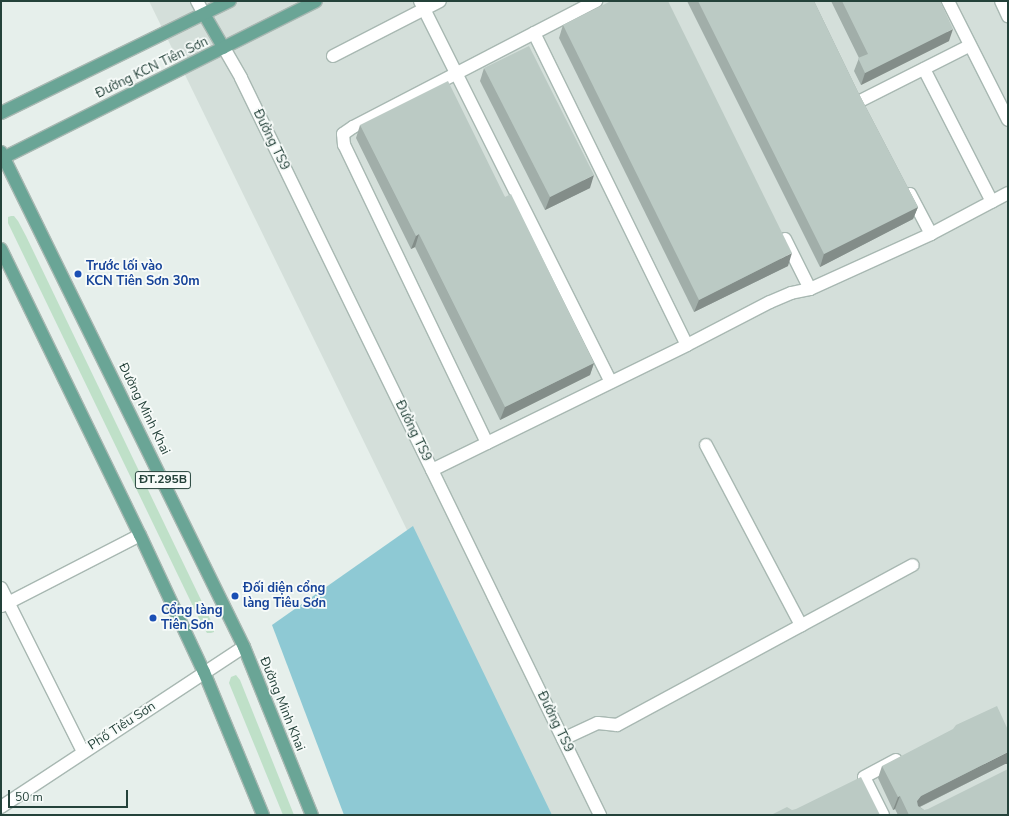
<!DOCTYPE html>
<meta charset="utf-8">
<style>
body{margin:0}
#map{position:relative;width:1009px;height:816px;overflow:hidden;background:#e6efeb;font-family:"Nunito Sans",sans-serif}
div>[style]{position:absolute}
.built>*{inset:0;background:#d4dfda}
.green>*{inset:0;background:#bfe0c8}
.water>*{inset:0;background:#8ec9d4}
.roads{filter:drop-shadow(1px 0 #a8b8b2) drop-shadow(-1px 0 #a8b8b2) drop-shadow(0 1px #a8b8b2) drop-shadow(0 -1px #a8b8b2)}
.minor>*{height:12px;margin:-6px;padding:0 6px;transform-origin:6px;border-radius:6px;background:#fff}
.major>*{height:12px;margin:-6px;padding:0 6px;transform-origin:6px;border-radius:6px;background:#6aa596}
.wall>*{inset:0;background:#a1aea9}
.shaded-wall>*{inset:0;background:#838d89}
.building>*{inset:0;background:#bbcac4}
.dots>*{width:11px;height:11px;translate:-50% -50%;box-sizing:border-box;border:2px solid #f7fbf9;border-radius:50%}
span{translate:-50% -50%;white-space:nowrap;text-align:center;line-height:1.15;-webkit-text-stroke:3.5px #f7fbf9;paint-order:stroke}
.shield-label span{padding:1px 3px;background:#f7fbf9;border:1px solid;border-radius:3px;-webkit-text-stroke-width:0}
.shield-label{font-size:12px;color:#24423a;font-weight:700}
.street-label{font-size:13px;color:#24423a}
.transit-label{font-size:13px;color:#164399;font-weight:700}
.left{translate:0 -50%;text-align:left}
.frame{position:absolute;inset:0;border:2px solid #24423a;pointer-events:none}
.scale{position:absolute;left:8px;top:790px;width:120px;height:18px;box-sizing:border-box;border:2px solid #24423a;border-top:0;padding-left:5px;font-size:12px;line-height:14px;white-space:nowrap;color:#24423a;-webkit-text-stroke:3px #f7fbf9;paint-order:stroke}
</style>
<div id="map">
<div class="built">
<div style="clip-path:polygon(149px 1px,1008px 1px,1008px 815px,546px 815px)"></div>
</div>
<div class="green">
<div style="clip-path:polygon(11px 216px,14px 216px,18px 221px,26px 236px,214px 627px,214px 632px,211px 633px,207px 633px,203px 627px,8px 223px,8px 217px)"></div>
<div style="clip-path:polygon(236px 675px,240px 680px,294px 815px,283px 815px,229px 683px,231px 677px)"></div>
</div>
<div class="water">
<div style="clip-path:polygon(413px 526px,552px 815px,344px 815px,272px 625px)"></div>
</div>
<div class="roads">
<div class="minor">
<div style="left:197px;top:1px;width:15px;rotate:62deg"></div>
<div style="left:420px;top:1px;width:426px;rotate:63.4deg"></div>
<div style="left:948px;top:1px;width:133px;rotate:63.2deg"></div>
<div style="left:1001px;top:1px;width:17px;rotate:65deg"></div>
<div style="left:534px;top:33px;width:347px;rotate:63.9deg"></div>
<div style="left:224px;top:48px;width:34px;rotate:60deg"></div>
<div style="left:241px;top:78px;width:820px;rotate:64.03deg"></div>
<div style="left:333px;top:56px;width:120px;rotate:-27.2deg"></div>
<div style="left:924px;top:69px;width:149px;rotate:62.9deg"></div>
<div style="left:860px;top:101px;width:122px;rotate:-26.8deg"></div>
<div style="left:910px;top:194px;width:45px;rotate:62.3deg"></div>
<div style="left:785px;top:239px;width:56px;rotate:63.4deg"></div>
<div style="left:487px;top:443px;width:331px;rotate:-115.6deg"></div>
<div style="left:344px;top:145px;width:11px;rotate:-95deg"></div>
<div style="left:343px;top:134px;width:12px;rotate:-35deg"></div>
<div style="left:353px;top:127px;width:274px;rotate:-27.4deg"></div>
<div style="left:706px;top:445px;width:204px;rotate:62.2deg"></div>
<div style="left:432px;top:470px;width:284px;rotate:-26.1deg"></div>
<div style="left:687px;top:345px;width:93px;rotate:-27.4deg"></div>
<div style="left:770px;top:302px;width:23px;rotate:-23deg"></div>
<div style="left:791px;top:293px;width:19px;rotate:-12deg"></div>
<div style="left:810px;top:289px;width:133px;rotate:-24.4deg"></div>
<div style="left:931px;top:234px;width:87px;rotate:-28deg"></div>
<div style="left:1px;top:588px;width:183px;rotate:63.4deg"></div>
<div style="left:2px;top:606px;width:155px;rotate:-27.2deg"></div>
<div style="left:563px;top:739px;width:38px;rotate:-25deg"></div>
<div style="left:598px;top:723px;width:19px;rotate:6deg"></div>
<div style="left:617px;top:725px;width:336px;rotate:-28.4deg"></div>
<div style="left:1px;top:807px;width:291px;rotate:-33.4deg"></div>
<div style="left:883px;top:815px;width:42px;rotate:-116.6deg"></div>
<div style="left:864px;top:777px;width:36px;rotate:-28deg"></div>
</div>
<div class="major">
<div style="left:204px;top:14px;width:39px;rotate:60deg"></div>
<div style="left:1px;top:113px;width:255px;rotate:-26.1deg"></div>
<div style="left:1px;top:152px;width:551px;rotate:63.85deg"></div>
<div style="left:244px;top:647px;width:181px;rotate:68deg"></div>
<div style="left:1px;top:159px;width:352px;rotate:-26.6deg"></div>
<div style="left:1px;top:249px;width:318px;rotate:64.1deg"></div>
<div style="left:140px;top:535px;width:151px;rotate:65deg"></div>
<div style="left:204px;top:672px;width:155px;rotate:67.6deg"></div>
</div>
</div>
<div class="wall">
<div style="clip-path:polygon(687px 1px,814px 1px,858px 92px,918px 207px,913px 219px,820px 267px)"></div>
<div style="clip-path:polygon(831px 1px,940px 1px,949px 41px,861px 85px,854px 71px,859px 58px)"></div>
<div style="clip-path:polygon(563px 25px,788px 266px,694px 312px,559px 38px)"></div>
<div style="clip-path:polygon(484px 68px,590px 188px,545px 210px,480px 81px)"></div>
<div style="clip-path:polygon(360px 125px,505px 197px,594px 363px,590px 375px,500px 420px,415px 247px,411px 249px,356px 138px)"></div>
<div style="clip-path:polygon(1005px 764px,920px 807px,924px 810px,1008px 815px,898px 815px,895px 809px,893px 810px,878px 778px,882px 766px)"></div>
</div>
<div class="shaded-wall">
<div style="clip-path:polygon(953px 29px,949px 41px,861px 85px,865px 73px)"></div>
<div style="clip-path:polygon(594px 175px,590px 188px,545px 210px,550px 197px)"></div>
<div style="clip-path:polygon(918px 207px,913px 219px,820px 267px,824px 254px)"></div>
<div style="clip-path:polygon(419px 234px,415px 247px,411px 249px,416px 236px)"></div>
<div style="clip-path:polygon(792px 253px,788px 266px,694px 312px,699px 300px)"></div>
<div style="clip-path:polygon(594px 363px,590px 375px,500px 420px,505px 407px)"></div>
<div style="clip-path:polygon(1008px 752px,1008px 764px,1005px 764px,917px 808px,917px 801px,921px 796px)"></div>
<div style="clip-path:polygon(900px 796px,895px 809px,893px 810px,898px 797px)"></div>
</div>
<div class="building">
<div style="clip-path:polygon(611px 1px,668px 1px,792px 253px,699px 300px,563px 25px)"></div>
<div style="clip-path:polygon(698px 1px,814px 1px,858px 92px,918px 207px,824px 254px)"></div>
<div style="clip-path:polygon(842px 1px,940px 1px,953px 29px,865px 73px,858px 58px,868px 54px)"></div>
<div style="clip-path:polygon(529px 46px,594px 175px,550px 197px,484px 68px)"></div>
<div style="clip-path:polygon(448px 81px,505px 197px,511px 194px,594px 363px,505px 407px,419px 234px,416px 236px,360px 125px)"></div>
<div style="clip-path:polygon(997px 706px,1008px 730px,1008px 752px,921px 796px,917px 801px,918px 806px,924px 810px,928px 809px,1008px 769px,1008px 815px,909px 815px,900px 796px,898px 797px,882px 766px,953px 729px,956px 725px)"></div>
<div style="clip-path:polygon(861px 777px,880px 815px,771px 815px,787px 807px,792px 810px,796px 809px)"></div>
</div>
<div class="dots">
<div style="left:78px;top:274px;background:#1a4fb4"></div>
<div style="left:235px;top:596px;background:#1a4fb4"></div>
<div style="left:153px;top:618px;background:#1a4fb4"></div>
</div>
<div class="shield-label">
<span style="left:163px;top:480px">ĐT.295B</span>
</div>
<div class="street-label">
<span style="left:152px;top:68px;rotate:-26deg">Đường KCN Tiên Sơn</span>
<span style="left:271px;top:140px;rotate:64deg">Đường TS9</span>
<span style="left:144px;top:409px;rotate:64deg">Đường Minh Khai</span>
<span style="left:413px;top:431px;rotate:64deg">Đường TS9</span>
<span style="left:282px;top:704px;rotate:68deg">Đường Minh Khai</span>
<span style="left:555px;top:722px;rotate:64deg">Đường TS9</span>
<span style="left:122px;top:726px;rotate:-33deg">Phố Tiêu Sơn</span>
</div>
<div class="transit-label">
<span class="left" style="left:86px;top:274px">Trước lối vào<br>KCN Tiên Sơn 30m</span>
<span class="left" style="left:243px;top:596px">Đối diện cổng<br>làng Tiêu Sơn</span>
<span class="left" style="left:161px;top:618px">Cổng làng<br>Tiên Sơn</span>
</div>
<div class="frame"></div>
<div class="scale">50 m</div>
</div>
